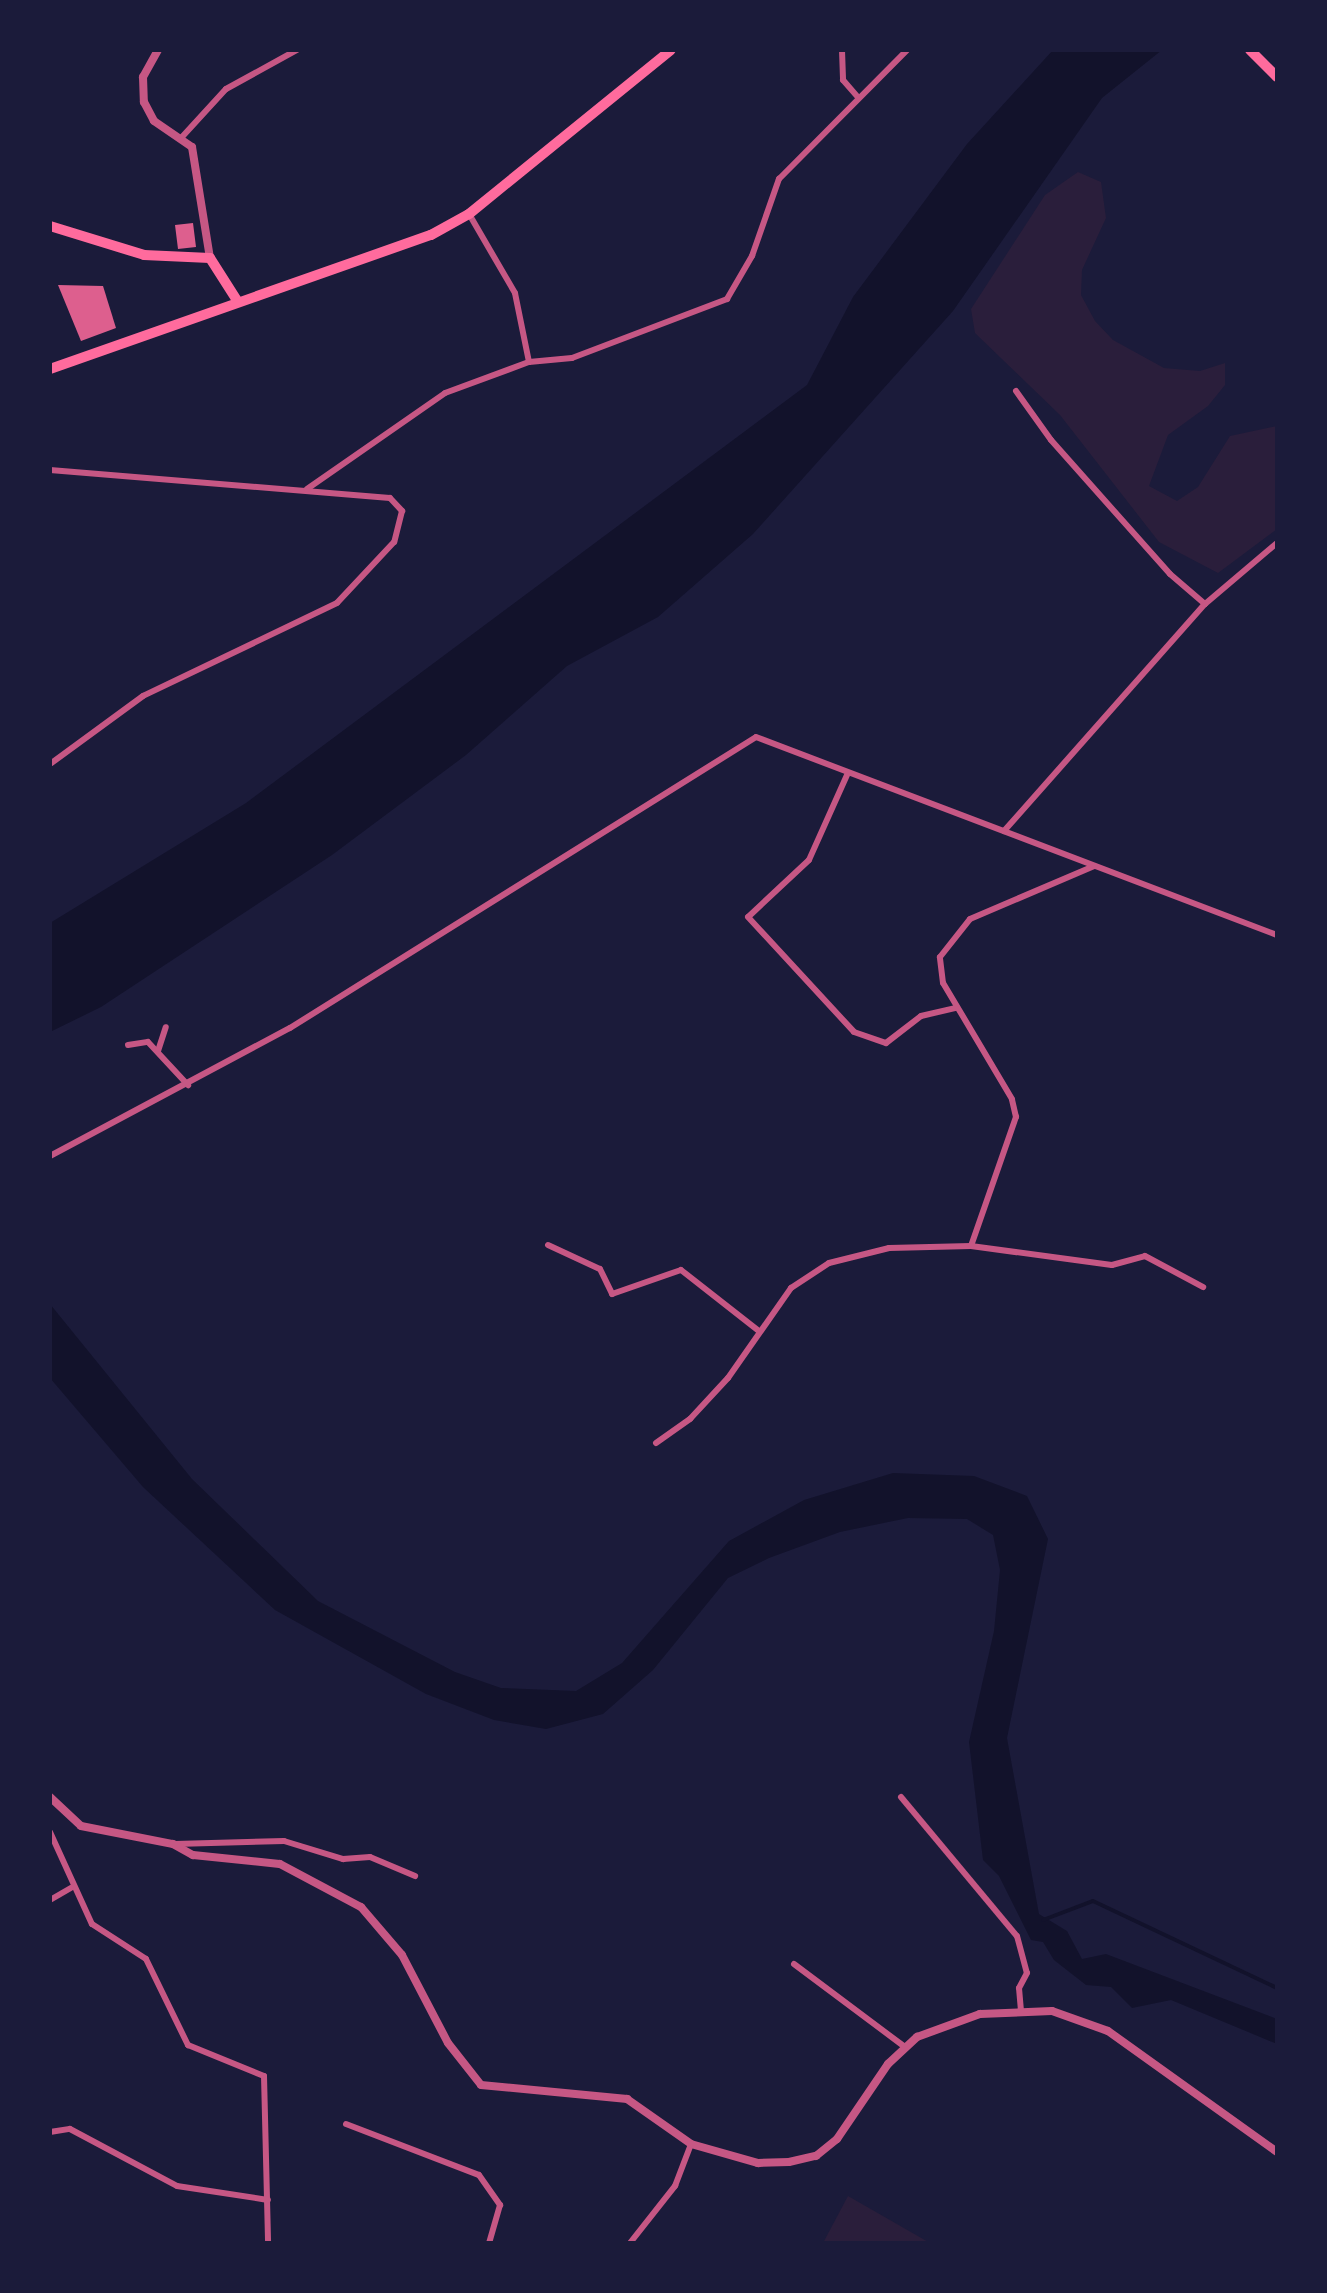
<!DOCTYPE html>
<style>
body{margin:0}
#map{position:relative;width:1327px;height:2293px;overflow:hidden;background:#1b1b3a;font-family:Quicksand,sans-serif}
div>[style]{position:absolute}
.green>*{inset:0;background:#2a1e3b}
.water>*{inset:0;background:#12122b}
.stream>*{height:4px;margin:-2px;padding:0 2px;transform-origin:2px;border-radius:2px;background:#12122b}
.building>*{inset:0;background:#dd5f8e}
.minor>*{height:6px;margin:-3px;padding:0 3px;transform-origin:3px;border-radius:3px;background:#c65784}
.tertiary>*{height:8px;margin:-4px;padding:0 4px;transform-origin:4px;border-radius:4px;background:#c65784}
.primary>*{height:10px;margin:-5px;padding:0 5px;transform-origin:5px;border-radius:5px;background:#ff6b9d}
.trunk>*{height:10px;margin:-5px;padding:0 5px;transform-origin:5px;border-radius:5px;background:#ff6b9d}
span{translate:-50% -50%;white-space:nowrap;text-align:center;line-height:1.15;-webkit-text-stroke:9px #1b1b3a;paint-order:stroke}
.frame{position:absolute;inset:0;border:52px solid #1b1b3a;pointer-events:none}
</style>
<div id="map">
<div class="green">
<div style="clip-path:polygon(1078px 172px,1101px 182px,1106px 218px,1082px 270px,1081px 295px,1095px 321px,1113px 340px,1164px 368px,1200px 371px,1225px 363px,1225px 385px,1208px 406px,1168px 435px,1149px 486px,1177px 501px,1198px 487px,1230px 436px,1277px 426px,1277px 529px,1218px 573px,1159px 542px,1060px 415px,975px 333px,971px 309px,1045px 195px)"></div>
<div style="clip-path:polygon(848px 2196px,930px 2243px,823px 2243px)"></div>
</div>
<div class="water">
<div style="clip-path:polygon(1053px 50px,1162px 50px,1102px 98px,953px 311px,753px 534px,658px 617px,567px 666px,466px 755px,332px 855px,101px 1007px,50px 1032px,50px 923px,246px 803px,807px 385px,853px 297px,967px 144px)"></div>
<div style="clip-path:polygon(50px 1304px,192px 1479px,318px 1601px,455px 1672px,501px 1688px,576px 1691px,622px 1663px,729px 1541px,804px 1500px,893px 1473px,974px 1476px,1027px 1496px,1048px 1539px,1007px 1738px,1039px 1914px,1067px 1931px,1082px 1959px,1106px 1954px,1277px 2019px,1277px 2044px,1171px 2000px,1132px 2008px,1111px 1987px,1086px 1985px,1054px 1960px,1043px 1942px,1031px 1940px,999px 1876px,983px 1860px,969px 1742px,994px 1631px,1000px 1570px,993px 1535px,967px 1519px,908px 1518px,840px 1532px,769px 1558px,728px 1578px,653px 1670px,603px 1714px,546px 1729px,494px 1720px,426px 1694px,275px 1610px,143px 1487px,50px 1378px)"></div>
</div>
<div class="stream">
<div style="left:1043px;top:1920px;width:53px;rotate:-20.8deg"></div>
<div style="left:1093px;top:1901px;width:204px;rotate:25.3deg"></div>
</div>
<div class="building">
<div style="clip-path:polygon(193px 223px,196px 247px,178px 249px,175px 225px)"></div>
<div style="clip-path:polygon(58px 285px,103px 286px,116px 328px,81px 341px)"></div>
</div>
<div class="minor">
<div style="left:842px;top:50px;width:30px;rotate:88deg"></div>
<div style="left:843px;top:80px;width:23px;rotate:49deg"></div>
<div style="left:182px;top:137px;width:65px;rotate:-47.5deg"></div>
<div style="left:226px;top:89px;width:81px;rotate:-28.8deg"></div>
<div style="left:529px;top:362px;width:43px;rotate:-5.3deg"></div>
<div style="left:572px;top:358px;width:166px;rotate:-20.8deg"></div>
<div style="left:727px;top:299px;width:50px;rotate:-59.8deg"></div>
<div style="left:752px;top:256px;width:82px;rotate:-70.7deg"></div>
<div style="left:779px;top:179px;width:182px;rotate:-45.2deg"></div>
<div style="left:1016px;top:391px;width:60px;rotate:54.5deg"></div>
<div style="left:1051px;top:440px;width:179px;rotate:48.4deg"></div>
<div style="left:1170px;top:574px;width:46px;rotate:40.6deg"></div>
<div style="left:50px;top:470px;width:341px;rotate:4.7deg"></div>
<div style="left:390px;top:498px;width:18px;rotate:47deg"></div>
<div style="left:402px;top:511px;width:32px;rotate:104deg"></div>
<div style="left:394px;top:542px;width:83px;rotate:133.1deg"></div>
<div style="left:337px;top:603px;width:215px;rotate:154.4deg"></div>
<div style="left:143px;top:696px;width:115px;rotate:143.8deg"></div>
<div style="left:307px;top:489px;width:168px;rotate:-34.8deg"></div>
<div style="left:445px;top:393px;width:90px;rotate:-20.3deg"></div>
<div style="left:529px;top:362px;width:70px;rotate:-101.5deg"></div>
<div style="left:515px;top:293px;width:91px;rotate:-120.2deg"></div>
<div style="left:847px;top:775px;width:93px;rotate:114.1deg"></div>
<div style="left:809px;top:860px;width:83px;rotate:136.9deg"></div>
<div style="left:748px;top:917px;width:156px;rotate:47.3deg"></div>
<div style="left:854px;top:1032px;width:34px;rotate:19deg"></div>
<div style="left:886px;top:1043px;width:44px;rotate:-37.6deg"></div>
<div style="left:921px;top:1016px;width:37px;rotate:-13deg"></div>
<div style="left:1004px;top:831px;width:303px;rotate:-48.5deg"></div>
<div style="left:1205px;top:604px;width:94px;rotate:-40.3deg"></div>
<div style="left:128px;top:1045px;width:20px;rotate:-9deg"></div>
<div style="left:148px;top:1042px;width:59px;rotate:47.1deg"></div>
<div style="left:158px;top:1051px;width:25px;rotate:-72deg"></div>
<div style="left:50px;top:1156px;width:272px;rotate:-28.1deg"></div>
<div style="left:290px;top:1028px;width:549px;rotate:-31.98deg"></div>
<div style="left:756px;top:737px;width:557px;rotate:20.81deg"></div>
<div style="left:548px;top:1245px;width:57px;rotate:24.8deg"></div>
<div style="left:600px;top:1269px;width:28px;rotate:64deg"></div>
<div style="left:612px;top:1294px;width:73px;rotate:-19.2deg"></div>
<div style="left:681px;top:1270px;width:100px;rotate:38.1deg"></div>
<div style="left:971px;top:1246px;width:142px;rotate:7.7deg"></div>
<div style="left:1112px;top:1265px;width:34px;rotate:-15deg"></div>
<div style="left:1145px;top:1256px;width:66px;rotate:28.1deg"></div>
<div style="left:656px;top:1443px;width:42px;rotate:-35.2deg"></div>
<div style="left:690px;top:1419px;width:56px;rotate:-47.2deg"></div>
<div style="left:728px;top:1378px;width:110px;rotate:-55deg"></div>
<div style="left:791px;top:1288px;width:45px;rotate:-33.3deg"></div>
<div style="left:829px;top:1263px;width:62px;rotate:-14deg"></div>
<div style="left:889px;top:1248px;width:82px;rotate:-1.4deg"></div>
<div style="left:971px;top:1246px;width:137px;rotate:-70.8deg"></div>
<div style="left:1016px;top:1117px;width:18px;rotate:-103deg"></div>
<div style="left:1012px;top:1099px;width:135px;rotate:-120.7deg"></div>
<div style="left:943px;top:983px;width:26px;rotate:-97deg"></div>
<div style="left:940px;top:957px;width:48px;rotate:-51.7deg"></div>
<div style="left:970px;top:919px;width:135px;rotate:-23.1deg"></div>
<div style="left:901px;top:1797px;width:181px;rotate:50.2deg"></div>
<div style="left:1017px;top:1936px;width:38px;rotate:75deg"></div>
<div style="left:1027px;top:1973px;width:17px;rotate:118deg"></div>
<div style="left:1019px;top:1988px;width:24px;rotate:85deg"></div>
<div style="left:50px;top:1832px;width:101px;rotate:65.5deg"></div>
<div style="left:92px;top:1924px;width:64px;rotate:32.9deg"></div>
<div style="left:146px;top:1959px;width:96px;rotate:64deg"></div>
<div style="left:188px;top:2045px;width:82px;rotate:22.2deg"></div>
<div style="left:264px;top:2076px;width:167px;rotate:88.6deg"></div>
<div style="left:175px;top:1844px;width:109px;rotate:-1.6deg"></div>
<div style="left:284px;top:1841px;width:62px;rotate:17deg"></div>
<div style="left:343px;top:1859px;width:27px;rotate:-4deg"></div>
<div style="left:370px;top:1857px;width:49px;rotate:22.9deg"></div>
<div style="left:50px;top:1900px;width:24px;rotate:-30deg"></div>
<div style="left:794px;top:1964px;width:139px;rotate:36.8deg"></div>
<div style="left:346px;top:2124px;width:142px;rotate:21deg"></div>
<div style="left:479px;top:2175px;width:37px;rotate:55deg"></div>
<div style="left:500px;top:2205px;width:40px;rotate:106deg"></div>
<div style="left:50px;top:2132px;width:20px;rotate:-9deg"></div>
<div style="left:70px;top:2129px;width:121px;rotate:28deg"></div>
<div style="left:177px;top:2186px;width:92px;rotate:8.7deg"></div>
<div style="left:630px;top:2243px;width:73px;rotate:-51.7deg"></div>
<div style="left:675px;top:2186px;width:45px;rotate:-69.1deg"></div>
</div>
<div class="tertiary">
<div style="left:158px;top:50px;width:31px;rotate:119deg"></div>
<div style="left:143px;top:77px;width:25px;rotate:88deg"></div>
<div style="left:144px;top:102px;width:21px;rotate:62deg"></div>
<div style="left:154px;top:121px;width:46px;rotate:34.4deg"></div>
<div style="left:192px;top:147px;width:112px;rotate:80.8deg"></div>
<div style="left:50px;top:1797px;width:42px;rotate:43.1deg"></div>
<div style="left:81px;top:1826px;width:94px;rotate:11.1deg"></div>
<div style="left:173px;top:1844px;width:23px;rotate:29deg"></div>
<div style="left:193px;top:1855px;width:87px;rotate:5.9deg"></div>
<div style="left:280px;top:1864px;width:92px;rotate:28deg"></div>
<div style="left:361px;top:1907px;width:63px;rotate:49.5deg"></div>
<div style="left:402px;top:1955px;width:99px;rotate:62.4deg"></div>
<div style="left:448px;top:2043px;width:53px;rotate:51.8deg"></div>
<div style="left:481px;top:2085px;width:147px;rotate:5.5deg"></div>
<div style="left:627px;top:2099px;width:78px;rotate:35.1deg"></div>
<div style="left:691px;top:2144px;width:70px;rotate:15.8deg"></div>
<div style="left:758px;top:2163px;width:31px;rotate:-2deg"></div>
<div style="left:789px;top:2162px;width:28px;rotate:-13deg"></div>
<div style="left:816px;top:2156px;width:27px;rotate:-39deg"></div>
<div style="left:837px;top:2139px;width:91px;rotate:-55.8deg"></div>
<div style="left:888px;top:2064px;width:40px;rotate:-43deg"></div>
<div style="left:917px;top:2037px;width:67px;rotate:-20.1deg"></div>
<div style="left:980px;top:2014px;width:72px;rotate:-2.4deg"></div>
<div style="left:1052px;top:2011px;width:59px;rotate:19.7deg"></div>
<div style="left:1108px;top:2031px;width:208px;rotate:35.6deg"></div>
</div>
<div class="primary">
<div style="left:50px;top:226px;width:98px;rotate:17.1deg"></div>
<div style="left:144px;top:255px;width:66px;rotate:2.6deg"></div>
<div style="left:210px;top:258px;width:52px;rotate:57.5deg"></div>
</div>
<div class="trunk">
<div style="left:1250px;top:50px;width:38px;rotate:45deg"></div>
<div style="left:50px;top:369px;width:404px;rotate:-19.4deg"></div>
<div style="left:431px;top:235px;width:43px;rotate:-28.9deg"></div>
<div style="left:469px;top:214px;width:260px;rotate:-39.1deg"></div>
</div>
<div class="frame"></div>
</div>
